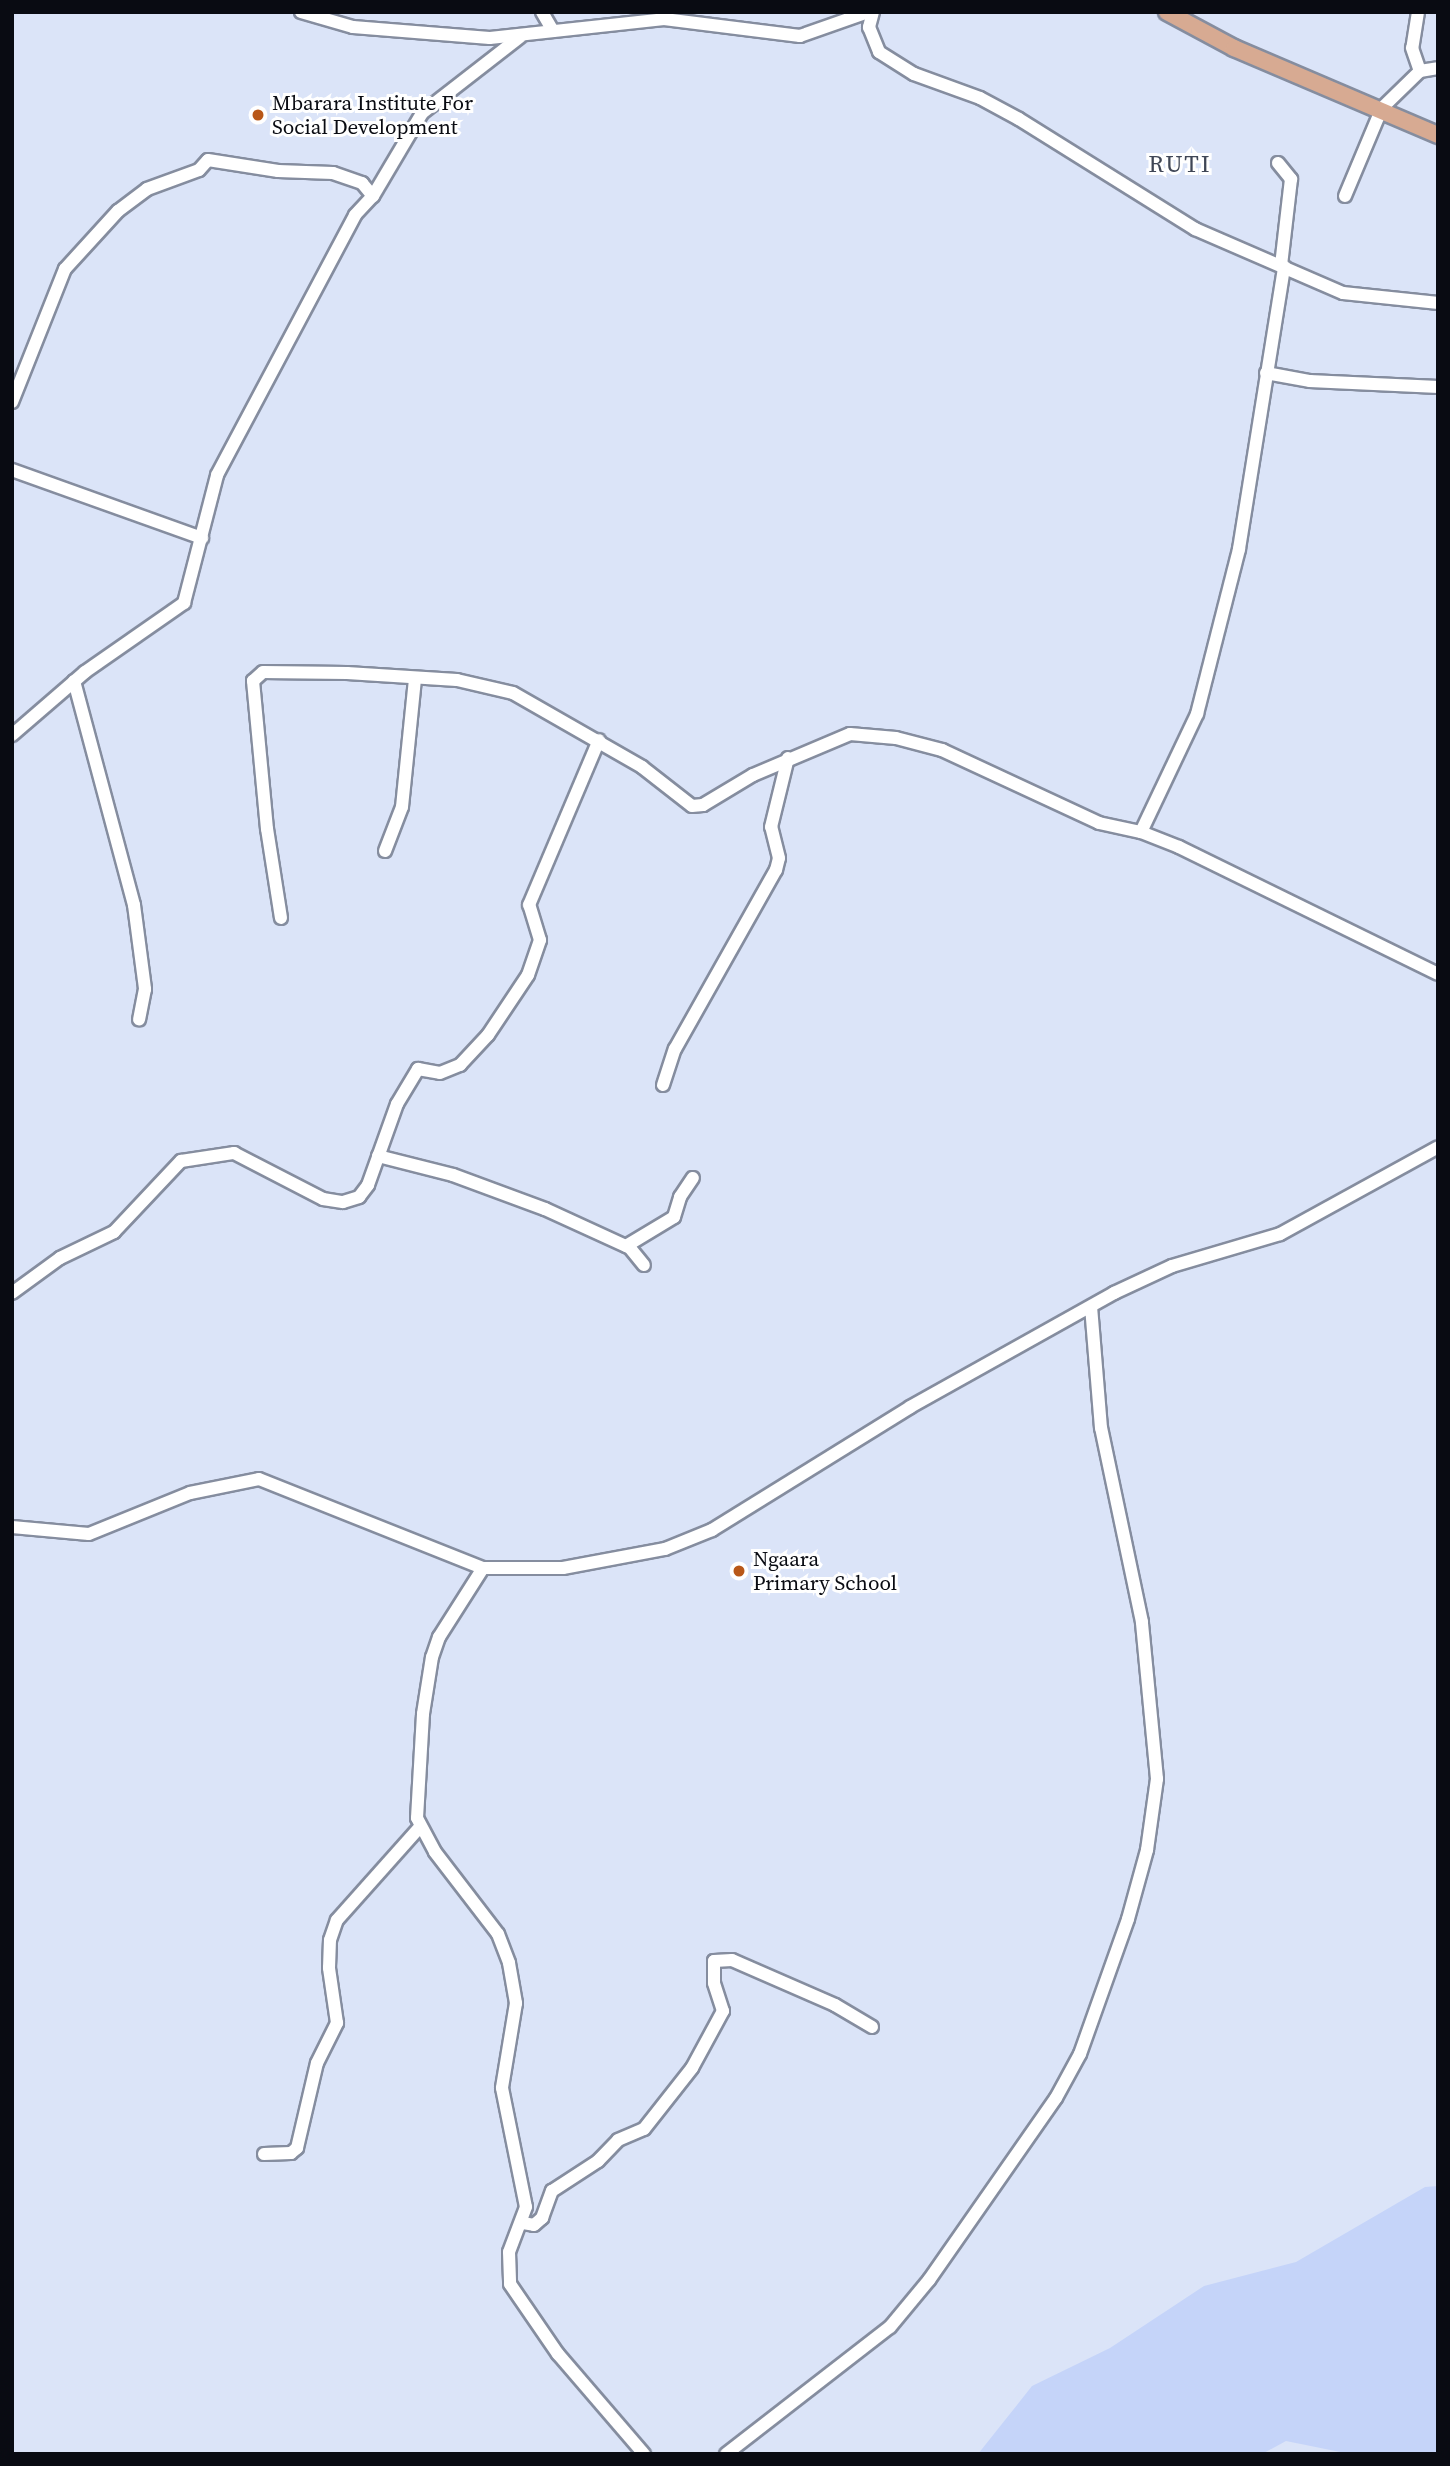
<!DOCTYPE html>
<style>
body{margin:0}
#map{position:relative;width:1450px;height:2466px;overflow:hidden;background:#dbe4f8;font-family:"Source Serif 4",serif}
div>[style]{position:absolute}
.green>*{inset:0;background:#c5d4f9}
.roads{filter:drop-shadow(2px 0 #858d9f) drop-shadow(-2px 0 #858d9f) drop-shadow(0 2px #858d9f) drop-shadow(0 -2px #858d9f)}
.minor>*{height:12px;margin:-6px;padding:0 6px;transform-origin:6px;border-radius:6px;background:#fff}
.major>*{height:16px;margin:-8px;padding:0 8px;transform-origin:8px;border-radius:8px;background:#d7aa92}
.dots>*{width:19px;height:19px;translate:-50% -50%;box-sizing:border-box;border:4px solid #fff;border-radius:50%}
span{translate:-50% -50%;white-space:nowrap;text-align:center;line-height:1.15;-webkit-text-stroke:6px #fff;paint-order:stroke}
.poi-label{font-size:21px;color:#090b12}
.left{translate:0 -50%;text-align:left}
.quarter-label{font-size:24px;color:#3f4656;letter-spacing:2px}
.frame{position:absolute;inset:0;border:14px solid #090b12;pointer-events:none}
</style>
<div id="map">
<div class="green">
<div style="clip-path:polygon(1438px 2186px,1438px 2454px,1350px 2454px,1286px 2441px,1262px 2454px,978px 2454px,1032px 2386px,1110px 2348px,1204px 2286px,1296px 2262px,1425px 2187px)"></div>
</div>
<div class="roads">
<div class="minor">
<div style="left:301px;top:12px;width:54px;rotate:16.1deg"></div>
<div style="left:353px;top:27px;width:137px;rotate:4.6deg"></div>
<div style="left:490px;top:38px;width:175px;rotate:-6.2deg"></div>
<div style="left:664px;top:19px;width:137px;rotate:7.1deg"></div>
<div style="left:800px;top:36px;width:72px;rotate:-19.4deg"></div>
<div style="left:542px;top:12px;width:22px;rotate:60deg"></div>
<div style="left:873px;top:12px;width:16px;rotate:105deg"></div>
<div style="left:869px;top:27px;width:27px;rotate:68deg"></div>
<div style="left:879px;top:52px;width:41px;rotate:32.2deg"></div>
<div style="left:914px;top:74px;width:70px;rotate:20deg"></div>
<div style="left:980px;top:98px;width:44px;rotate:28.3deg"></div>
<div style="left:1019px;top:119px;width:208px;rotate:32deg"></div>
<div style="left:1195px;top:229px;width:161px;rotate:23.4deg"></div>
<div style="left:1343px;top:293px;width:96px;rotate:6deg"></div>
<div style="left:1418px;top:12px;width:36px;rotate:99deg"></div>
<div style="left:1412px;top:48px;width:24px;rotate:71deg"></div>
<div style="left:1278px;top:163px;width:21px;rotate:51deg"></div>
<div style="left:1291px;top:179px;width:87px;rotate:96.6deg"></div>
<div style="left:1345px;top:196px;width:95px;rotate:-67.2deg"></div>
<div style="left:1382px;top:108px;width:53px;rotate:-44.2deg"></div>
<div style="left:1420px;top:71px;width:18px;rotate:-9deg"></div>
<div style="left:1266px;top:373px;width:45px;rotate:10.3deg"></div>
<div style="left:1310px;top:381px;width:128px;rotate:2.7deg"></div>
<div style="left:12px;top:402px;width:143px;rotate:-68.3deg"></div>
<div style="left:65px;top:269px;width:79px;rotate:-47.6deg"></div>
<div style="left:118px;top:211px;width:36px;rotate:-37deg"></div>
<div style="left:147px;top:189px;width:55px;rotate:-20.1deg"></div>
<div style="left:199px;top:170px;width:13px;rotate:-48deg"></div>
<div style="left:208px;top:160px;width:71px;rotate:8.9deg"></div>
<div style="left:278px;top:171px;width:55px;rotate:2.1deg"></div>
<div style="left:333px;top:173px;width:31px;rotate:19deg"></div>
<div style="left:362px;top:183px;width:17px;rotate:50deg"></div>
<div style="left:12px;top:470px;width:202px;rotate:19.7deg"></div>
<div style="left:74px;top:681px;width:232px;rotate:75deg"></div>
<div style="left:134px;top:905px;width:85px;rotate:82.5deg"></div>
<div style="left:145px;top:989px;width:31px;rotate:101deg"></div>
<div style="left:12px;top:735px;width:96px;rotate:-40.8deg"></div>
<div style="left:85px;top:672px;width:121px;rotate:-34.9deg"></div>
<div style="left:184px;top:603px;width:132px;rotate:-75.5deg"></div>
<div style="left:217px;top:475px;width:294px;rotate:-62deg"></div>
<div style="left:355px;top:215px;width:26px;rotate:-47deg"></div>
<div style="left:373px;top:196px;width:96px;rotate:-59.4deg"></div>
<div style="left:422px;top:113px;width:124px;rotate:-37.8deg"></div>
<div style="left:1141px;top:832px;width:131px;rotate:-64.6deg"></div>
<div style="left:1197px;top:714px;width:170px;rotate:-75.7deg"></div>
<div style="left:1239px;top:549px;width:286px;rotate:-80.9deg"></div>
<div style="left:385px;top:851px;width:47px;rotate:-68.9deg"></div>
<div style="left:402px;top:807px;width:129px;rotate:-84.2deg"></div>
<div style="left:281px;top:918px;width:90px;rotate:-98.9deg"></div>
<div style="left:267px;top:829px;width:149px;rotate:-95.4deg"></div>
<div style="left:253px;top:681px;width:13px;rotate:-42deg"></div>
<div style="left:263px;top:672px;width:84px;rotate:0.7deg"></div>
<div style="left:347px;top:673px;width:110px;rotate:3.6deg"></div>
<div style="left:457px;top:680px;width:57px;rotate:13.1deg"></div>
<div style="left:513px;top:693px;width:149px;rotate:29.8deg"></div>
<div style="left:642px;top:767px;width:63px;rotate:38deg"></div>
<div style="left:692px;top:806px;width:11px;rotate:-5deg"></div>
<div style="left:703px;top:805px;width:58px;rotate:-31deg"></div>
<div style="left:753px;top:775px;width:105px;rotate:-22.9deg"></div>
<div style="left:850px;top:734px;width:46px;rotate:5deg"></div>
<div style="left:896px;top:738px;width:48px;rotate:14.6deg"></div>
<div style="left:942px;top:750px;width:173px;rotate:24.9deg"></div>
<div style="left:1099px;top:823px;width:43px;rotate:12.1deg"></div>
<div style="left:1141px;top:832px;width:41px;rotate:21.5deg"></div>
<div style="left:1179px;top:847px;width:288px;rotate:26.1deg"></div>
<div style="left:663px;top:1085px;width:38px;rotate:-72deg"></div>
<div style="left:675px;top:1049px;width:206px;rotate:-60.6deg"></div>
<div style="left:776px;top:870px;width:12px;rotate:-76deg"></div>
<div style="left:779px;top:858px;width:32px;rotate:-104deg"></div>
<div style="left:771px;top:827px;width:71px;rotate:-76.2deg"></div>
<div style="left:378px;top:1156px;width:77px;rotate:14.2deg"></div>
<div style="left:453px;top:1175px;width:98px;rotate:20.3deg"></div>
<div style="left:545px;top:1209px;width:94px;rotate:24.6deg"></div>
<div style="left:630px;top:1248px;width:22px;rotate:51deg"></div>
<div style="left:626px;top:1246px;width:56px;rotate:-31.1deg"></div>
<div style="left:674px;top:1217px;width:21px;rotate:-73deg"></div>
<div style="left:680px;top:1197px;width:23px;rotate:-56deg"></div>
<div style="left:12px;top:1293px;width:59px;rotate:-36.1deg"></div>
<div style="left:60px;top:1258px;width:60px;rotate:-25.7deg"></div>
<div style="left:114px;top:1232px;width:98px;rotate:-46.7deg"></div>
<div style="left:181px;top:1161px;width:54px;rotate:-8.6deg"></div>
<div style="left:234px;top:1153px;width:100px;rotate:27.3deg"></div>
<div style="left:323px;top:1199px;width:20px;rotate:9deg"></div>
<div style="left:343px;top:1202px;width:17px;rotate:-17deg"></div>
<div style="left:359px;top:1197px;width:15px;rotate:-53deg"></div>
<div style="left:368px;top:1185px;width:86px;rotate:-70.3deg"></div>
<div style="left:397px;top:1104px;width:41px;rotate:-59deg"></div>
<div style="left:418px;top:1069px;width:22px;rotate:10deg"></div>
<div style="left:440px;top:1073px;width:22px;rotate:-22deg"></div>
<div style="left:460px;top:1065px;width:41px;rotate:-47deg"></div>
<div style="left:488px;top:1035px;width:72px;rotate:-56.3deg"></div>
<div style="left:528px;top:975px;width:37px;rotate:-71deg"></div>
<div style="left:540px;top:940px;width:37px;rotate:-107deg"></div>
<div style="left:529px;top:905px;width:179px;rotate:-67deg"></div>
<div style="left:12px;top:1527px;width:77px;rotate:5.2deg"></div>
<div style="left:89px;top:1534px;width:109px;rotate:-22.1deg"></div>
<div style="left:190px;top:1493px;width:70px;rotate:-11.5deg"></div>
<div style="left:259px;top:1479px;width:241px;rotate:21.7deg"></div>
<div style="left:483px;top:1568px;width:80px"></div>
<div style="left:563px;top:1568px;width:104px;rotate:-10.6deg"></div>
<div style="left:665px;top:1549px;width:51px;rotate:-22deg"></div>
<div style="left:712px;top:1530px;width:233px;rotate:-31.8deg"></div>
<div style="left:910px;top:1407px;width:234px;rotate:-29.2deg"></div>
<div style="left:1114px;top:1293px;width:64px;rotate:-25deg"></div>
<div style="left:1172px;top:1266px;width:113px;rotate:-16.5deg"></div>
<div style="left:1280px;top:1234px;width:180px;rotate:-28.8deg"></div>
<div style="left:483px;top:1568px;width:82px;rotate:122.5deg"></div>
<div style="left:439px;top:1637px;width:21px;rotate:109deg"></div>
<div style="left:432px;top:1657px;width:58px;rotate:99deg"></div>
<div style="left:423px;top:1714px;width:104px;rotate:93.3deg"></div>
<div style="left:417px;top:1818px;width:38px;rotate:62deg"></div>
<div style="left:435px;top:1852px;width:103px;rotate:52.5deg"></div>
<div style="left:498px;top:1934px;width:31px;rotate:69deg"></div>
<div style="left:509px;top:1963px;width:41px;rotate:80.1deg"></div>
<div style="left:516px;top:2003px;width:86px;rotate:99.4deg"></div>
<div style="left:502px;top:2088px;width:121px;rotate:78.6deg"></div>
<div style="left:526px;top:2207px;width:48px;rotate:110.7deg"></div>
<div style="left:509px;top:2252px;width:32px;rotate:88deg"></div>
<div style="left:510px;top:2284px;width:85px;rotate:55.6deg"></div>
<div style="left:558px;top:2354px;width:132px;rotate:49.3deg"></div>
<div style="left:264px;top:2154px;width:27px;rotate:-2deg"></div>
<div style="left:291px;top:2153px;width:8px;rotate:-40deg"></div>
<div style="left:297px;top:2148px;width:87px;rotate:-76.8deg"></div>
<div style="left:317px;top:2063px;width:45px;rotate:-63.4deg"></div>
<div style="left:337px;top:2023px;width:56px;rotate:-98.3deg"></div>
<div style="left:329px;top:1968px;width:28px;rotate:-88deg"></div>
<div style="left:330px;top:1940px;width:21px;rotate:-71deg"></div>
<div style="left:337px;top:1920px;width:123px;rotate:-48.3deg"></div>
<div style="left:523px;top:2223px;width:11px;rotate:10deg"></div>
<div style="left:534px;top:2225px;width:11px;rotate:-41deg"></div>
<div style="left:542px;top:2218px;width:29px;rotate:-70deg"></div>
<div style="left:552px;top:2191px;width:55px;rotate:-33.1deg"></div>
<div style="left:598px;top:2161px;width:29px;rotate:-46deg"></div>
<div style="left:618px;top:2140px;width:28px;rotate:-23deg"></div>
<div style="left:644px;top:2129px;width:78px;rotate:-51.8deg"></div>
<div style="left:692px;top:2068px;width:65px;rotate:-61.5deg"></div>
<div style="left:723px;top:2011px;width:29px;rotate:-108deg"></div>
<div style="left:714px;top:1983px;width:22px;rotate:-90deg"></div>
<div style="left:714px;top:1961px;width:18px;rotate:-3deg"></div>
<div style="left:732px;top:1960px;width:112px;rotate:23.6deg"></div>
<div style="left:835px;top:2005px;width:43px;rotate:30.7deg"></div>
<div style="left:726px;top:2454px;width:207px;rotate:-37.8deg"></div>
<div style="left:890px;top:2327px;width:61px;rotate:-50.3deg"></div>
<div style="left:929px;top:2280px;width:222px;rotate:-55.1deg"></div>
<div style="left:1056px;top:2098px;width:50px;rotate:-61.4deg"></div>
<div style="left:1080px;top:2054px;width:143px;rotate:-70.4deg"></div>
<div style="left:1128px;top:1919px;width:72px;rotate:-74.6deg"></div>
<div style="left:1147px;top:1850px;width:72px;rotate:-82deg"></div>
<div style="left:1157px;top:1779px;width:158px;rotate:-95.5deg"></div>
<div style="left:1142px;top:1622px;width:198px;rotate:-101.9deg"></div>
<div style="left:1101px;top:1428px;width:121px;rotate:-94.7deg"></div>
</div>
<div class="major">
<div style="left:1167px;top:12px;width:76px;rotate:28.2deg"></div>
<div style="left:1234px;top:48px;width:222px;rotate:23.1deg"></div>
</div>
</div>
<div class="dots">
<div style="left:258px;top:115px;background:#b85718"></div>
<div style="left:739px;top:1571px;background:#b85718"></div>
</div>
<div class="poi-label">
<span class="left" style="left:272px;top:115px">Mbarara Institute For<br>Social Development</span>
<span class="left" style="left:753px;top:1571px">Ngaara<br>Primary School</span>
</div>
<div class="quarter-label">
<span style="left:1180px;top:164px">RUTI</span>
</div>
<div class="frame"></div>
</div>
